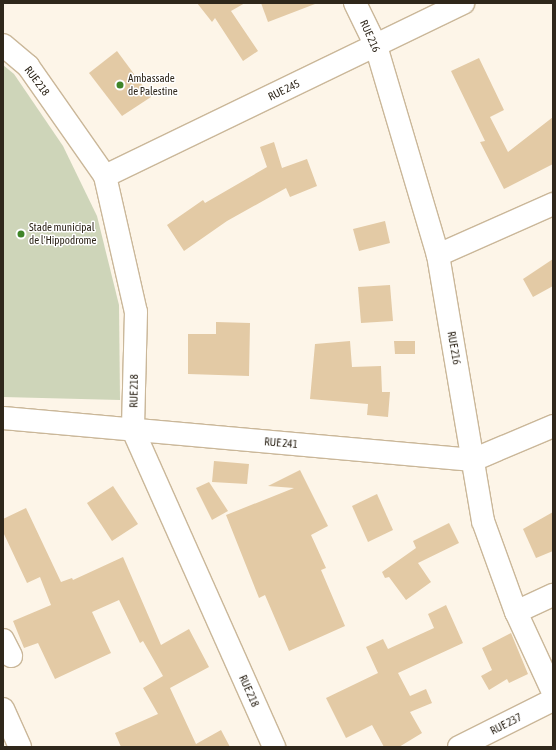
<!DOCTYPE html>
<style>
body{margin:0}
#map{position:relative;width:556px;height:750px;overflow:hidden;background:#fdf5e8;font-family:"Asap Condensed",sans-serif}
div>[style]{position:absolute}
.green>*{inset:0;background:#ced5b9}
.building>*{inset:0;background:#e3caa5}
.roads{filter:drop-shadow(1px 0 #cab799) drop-shadow(-1px 0 #cab799) drop-shadow(0 1px #cab799) drop-shadow(0 -1px #cab799)}
.minor>*{height:22px;margin:-11px;padding:0 11px;transform-origin:11px;border-radius:11px;background:#fff}
.dots>*{width:11px;height:11px;translate:-50% -50%;box-sizing:border-box;border:2px solid #fff;border-radius:50%}
span{translate:-50% -50%;white-space:nowrap;text-align:center;line-height:1.15;-webkit-text-stroke:3px #fff;paint-order:stroke}
.street-label{font-size:11px;color:#2f271b}
.poi-label{font-size:11px;color:#2f271b}
.left{translate:0 -50%;text-align:left}
.frame{position:absolute;inset:0;border:4px solid #2f271b;pointer-events:none}
</style>
<div id="map">
<div class="green">
<div style="clip-path:polygon(3px 65px,14px 74px,63px 146px,97px 216px,119px 305px,120px 400px,3px 397px)"></div>
</div>
<div class="building">
<div style="clip-path:polygon(197px 3px,245px 3px,231px 11px,258px 51px,243px 61px,215px 18px,212px 22px)"></div>
<div style="clip-path:polygon(261px 3px,315px 3px,315px 4px,268px 22px)"></div>
<div style="clip-path:polygon(117px 51px,151px 97px,122px 116px,89px 73px)"></div>
<div style="clip-path:polygon(479px 58px,504px 110px,490px 117px,508px 152px,553px 117px,553px 164px,504px 189px,480px 142px,485px 141px,451px 71px)"></div>
<div style="clip-path:polygon(274px 142px,282px 168px,307px 159px,317px 186px,290px 197px,286px 188px,227px 221px,184px 251px,167px 225px,203px 200px,205px 203px,267px 167px,260px 147px)"></div>
<div style="clip-path:polygon(385px 221px,390px 243px,359px 251px,353px 229px)"></div>
<div style="clip-path:polygon(553px 259px,553px 286px,533px 297px,523px 279px)"></div>
<div style="clip-path:polygon(390px 285px,393px 321px,361px 323px,358px 287px)"></div>
<div style="clip-path:polygon(216px 322px,250px 323px,249px 376px,188px 374px,188px 334px,216px 334px)"></div>
<div style="clip-path:polygon(350px 341px,352px 367px,381px 366px,382px 392px,390px 392px,388px 417px,367px 415px,368px 404px,310px 399px,315px 344px)"></div>
<div style="clip-path:polygon(394px 341px,415px 341px,415px 354px,395px 354px)"></div>
<div style="clip-path:polygon(214px 461px,249px 464px,247px 484px,212px 482px)"></div>
<div style="clip-path:polygon(300px 470px,328px 526px,311px 535px,326px 568px,321px 570px,345px 626px,289px 651px,265px 595px,259px 598px,226px 515px,294px 488px,268px 486px)"></div>
<div style="clip-path:polygon(209px 482px,228px 511px,212px 520px,196px 488px)"></div>
<div style="clip-path:polygon(113px 486px,138px 524px,112px 541px,87px 503px)"></div>
<div style="clip-path:polygon(377px 494px,393px 530px,368px 542px,352px 506px)"></div>
<div style="clip-path:polygon(26px 508px,61px 582px,72px 578px,73px 580px,123px 557px,161px 645px,189px 629px,209px 667px,170px 688px,196px 744px,221px 730px,230px 747px,121px 747px,115px 733px,158px 714px,143px 688px,163px 676px,143px 641px,140px 643px,119px 600px,92px 612px,111px 653px,55px 679px,38px 643px,24px 648px,13px 621px,51px 605px,40px 577px,27px 583px,3px 532px,3px 519px)"></div>
<div style="clip-path:polygon(553px 512px,553px 551px,536px 558px,523px 529px)"></div>
<div style="clip-path:polygon(449px 523px,459px 543px,418px 563px,431px 582px,406px 600px,389px 577px,385px 578px,382px 572px,416px 548px,413px 541px)"></div>
<div style="clip-path:polygon(446px 605px,463px 643px,398px 673px,410px 696px,426px 689px,432px 703px,410px 712px,422px 733px,399px 747px,384px 747px,372px 725px,346px 738px,326px 698px,378px 673px,366px 647px,383px 639px,388px 649px,434px 628px,428px 614px)"></div>
<div style="clip-path:polygon(511px 633px,528px 674px,509px 683px,507px 679px,489px 690px,481px 676px,492px 670px,482px 648px)"></div>
</div>
<div class="roads">
<div class="minor">
<div style="left:355px;top:3px;width:48px;rotate:64deg"></div>
<div style="left:376px;top:46px;width:218px;rotate:73.5deg"></div>
<div style="left:438px;top:255px;width:270px;rotate:80.4deg"></div>
<div style="left:483px;top:521px;width:97px;rotate:70.1deg"></div>
<div style="left:516px;top:612px;width:88px;rotate:65.2deg"></div>
<div style="left:3px;top:45px;width:33px;rotate:40deg"></div>
<div style="left:28px;top:66px;width:134px;rotate:55deg"></div>
<div style="left:105px;top:176px;width:139px;rotate:77.2deg"></div>
<div style="left:136px;top:312px;width:118px;rotate:91.5deg"></div>
<div style="left:133px;top:430px;width:347px;rotate:66deg"></div>
<div style="left:105px;top:176px;width:398px;rotate:-25.8deg"></div>
<div style="left:438px;top:255px;width:126px;rotate:-23.9deg"></div>
<div style="left:3px;top:418px;width:472px;rotate:5.1deg"></div>
<div style="left:473px;top:460px;width:87px;rotate:-23deg"></div>
<div style="left:516px;top:612px;width:41px;rotate:-24.7deg"></div>
<div style="left:3px;top:640px;width:18px;rotate:63deg"></div>
<div style="left:3px;top:709px;width:42px;rotate:65.9deg"></div>
<div style="left:459px;top:747px;width:105px;rotate:-26.6deg"></div>
</div>
</div>
<div class="dots">
<div style="left:120px;top:85px;background:#3f8529"></div>
<div style="left:21px;top:234px;background:#3f8529"></div>
</div>
<div class="street-label">
<span style="left:370px;top:36px;rotate:66deg">RUE 216</span>
<span style="left:37px;top:81px;rotate:53deg">RUE 218</span>
<span style="left:284px;top:90px;rotate:-26deg">RUE 245</span>
<span style="left:454px;top:348px;rotate:80deg">RUE 216</span>
<span style="left:134px;top:391px;rotate:-89deg">RUE 218</span>
<span style="left:281px;top:443px;rotate:5deg">RUE 241</span>
<span style="left:249px;top:691px;rotate:66deg">RUE 218</span>
<span style="left:506px;top:724px;rotate:-27deg">RUE 237</span>
</div>
<div class="poi-label">
<span class="left" style="left:128px;top:85px">Ambassade<br>de Palestine</span>
<span class="left" style="left:29px;top:234px">Stade municipal<br>de l'Hippodrome</span>
</div>
<div class="frame"></div>
</div>
